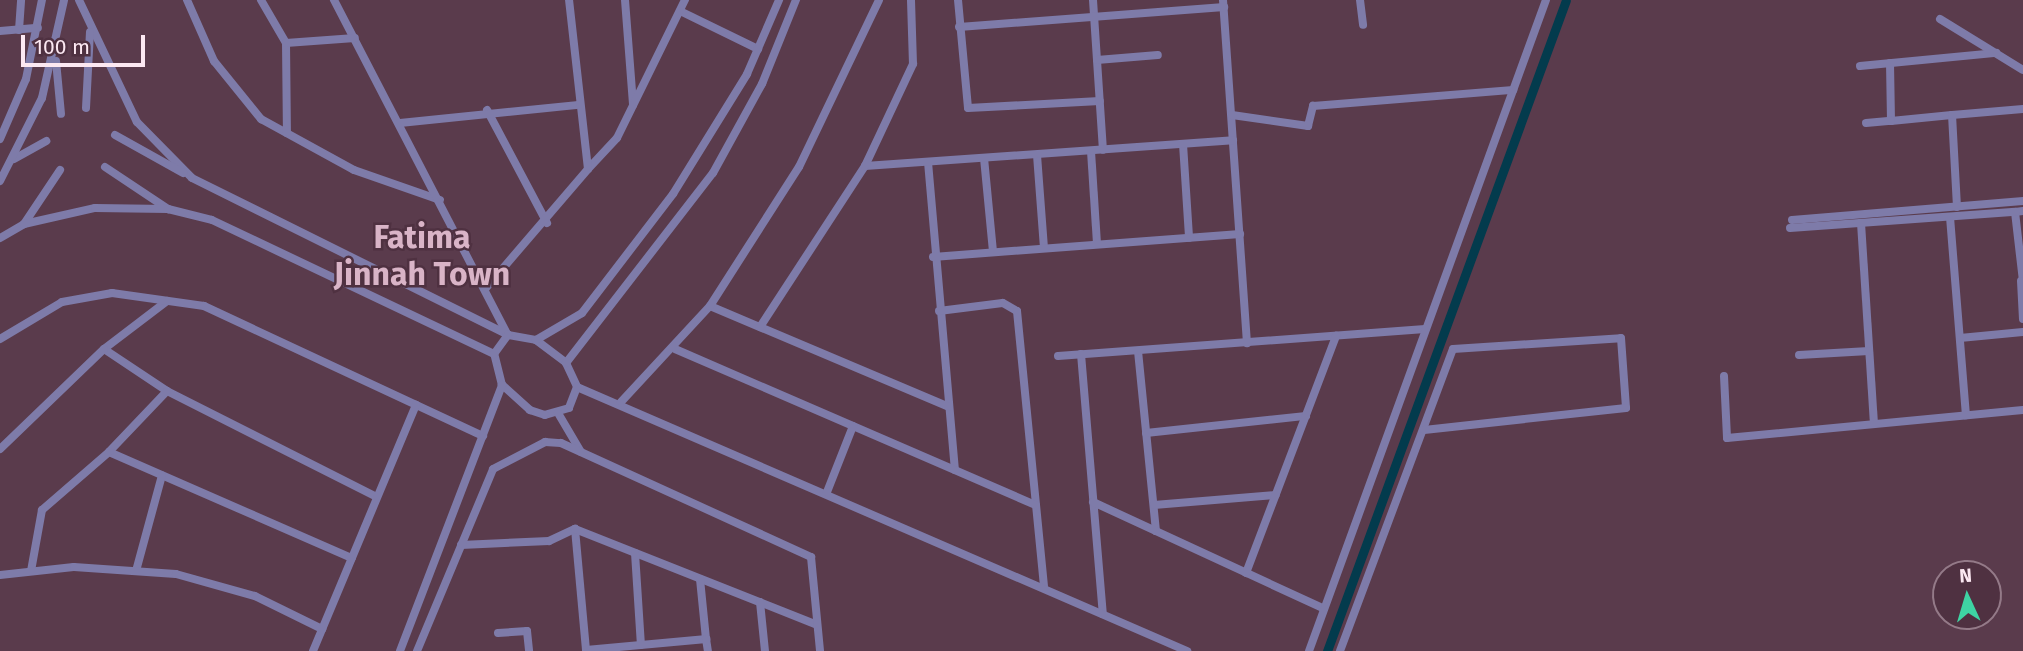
<!DOCTYPE html>
<style>
body{margin:0}
#map{position:relative;width:2023px;height:651px;overflow:hidden;background:#5a3b4c;font-family:"Fira Sans",sans-serif}
div>[style]{position:absolute}
.canal>*{height:9px;margin:-4.5px;padding:0 4.5px;transform-origin:4.5px;border-radius:4.5px;background:#033b4d}
.street>*{height:8px;margin:-4px;padding:0 4px;transform-origin:4px;border-radius:4px;background:#7e7ba9}
span{translate:-50% -50%;white-space:nowrap;text-align:center;line-height:1.15;-webkit-text-stroke:5px #4f3141;paint-order:stroke}
.district-label{font-size:32px;color:#d9b4c7;font-weight:700}
.north{position:absolute;left:1932px;top:560px;width:70px;height:70px;box-sizing:border-box;background:#4f3141;border:2px solid #947a88;border-radius:50%;rotate:356deg;font-size:19px;font-weight:700;line-height:28px;text-align:center;color:#fce8f2}
.north::after{content:'';display:block;margin:auto;width:24px;height:32px;background:#3ed4a3;clip-path:polygon(50% 0,100% 100%,50% 72%,0 100%)}
.scale{position:absolute;left:21px;top:35px;width:124px;height:32px;box-sizing:border-box;border:4px solid #fce8f2;border-top:0;padding-left:9px;font-size:21px;line-height:24px;white-space:nowrap;color:#fce8f2;-webkit-text-stroke:5px #4f3141;paint-order:stroke}
</style>
<div id="map">
<div class="canal">
<div style="left:1327px;top:651px;width:693px;rotate:-69.84deg"></div>
</div>
<div class="street">
<div style="left:79px;top:0;width:135px;rotate:64.6deg"></div>
<div style="left:137px;top:122px;width:78px;rotate:45.5deg"></div>
<div style="left:192px;top:178px;width:353px;rotate:26.4deg"></div>
<div style="left:187px;top:0;width:67px;rotate:66.1deg"></div>
<div style="left:214px;top:61px;width:75px;rotate:51deg"></div>
<div style="left:261px;top:119px;width:106px;rotate:28.7deg"></div>
<div style="left:354px;top:170px;width:91px;rotate:19.2deg"></div>
<div style="left:261px;top:0;width:50px;rotate:59.8deg"></div>
<div style="left:286px;top:43px;width:90px;rotate:89.4deg"></div>
<div style="left:334px;top:0;width:377px;rotate:62.6deg"></div>
<div style="left:625px;top:0;width:105px;rotate:85.6deg"></div>
<div style="left:958px;top:0;width:108px;rotate:84.7deg"></div>
<div style="left:968px;top:108px;width:132px;rotate:-3deg"></div>
<div style="left:1093px;top:0;width:150px;rotate:86.2deg"></div>
<div style="left:1223px;top:0;width:344px;rotate:86deg"></div>
<div style="left:1360px;top:0;width:25px;rotate:83deg"></div>
<div style="left:680px;top:11px;width:87px;rotate:26deg"></div>
<div style="left:1940px;top:19px;width:97px;rotate:31.6deg"></div>
<div style="left:959px;top:27px;width:266px;rotate:-4.3deg"></div>
<div style="left:19px;top:30px;width:30px;rotate:-86deg"></div>
<div style="left:0;top:31px;width:38px;rotate:-5deg"></div>
<div style="left:286px;top:43px;width:69px;rotate:-4.1deg"></div>
<div style="left:1097px;top:60px;width:61px;rotate:-4.7deg"></div>
<div style="left:56px;top:61px;width:53px;rotate:84.6deg"></div>
<div style="left:1890px;top:63px;width:58px;rotate:89deg"></div>
<div style="left:1891px;top:121px;width:61px;rotate:-5.6deg"></div>
<div style="left:1860px;top:66px;width:137px;rotate:-5.5deg"></div>
<div style="left:86px;top:108px;width:76px;rotate:-87deg"></div>
<div style="left:487px;top:110px;width:128px;rotate:62deg"></div>
<div style="left:1232px;top:115px;width:77px;rotate:8.2deg"></div>
<div style="left:1308px;top:126px;width:21px;rotate:-76deg"></div>
<div style="left:1313px;top:106px;width:201px;rotate:-4.6deg"></div>
<div style="left:400px;top:123px;width:177px;rotate:-5.8deg"></div>
<div style="left:1866px;top:123px;width:25px;rotate:-5deg"></div>
<div style="left:115px;top:135px;width:78px;rotate:29.2deg"></div>
<div style="left:0;top:139px;width:65px;rotate:-66.6deg"></div>
<div style="left:26px;top:79px;width:81px;rotate:-78.6deg"></div>
<div style="left:1183px;top:144px;width:94px;rotate:86.3deg"></div>
<div style="left:1091px;top:151px;width:93px;rotate:86.3deg"></div>
<div style="left:1037px;top:155px;width:93px;rotate:85.7deg"></div>
<div style="left:984px;top:158px;width:94px;rotate:84.5deg"></div>
<div style="left:14px;top:159px;width:37px;rotate:-29deg"></div>
<div style="left:928px;top:162px;width:309px;rotate:85deg"></div>
<div style="left:865px;top:166px;width:369px;rotate:-4deg"></div>
<div style="left:105px;top:167px;width:76px;rotate:33.7deg"></div>
<div style="left:588px;top:169px;width:42px;rotate:-46.9deg"></div>
<div style="left:617px;top:138px;width:154px;rotate:-63.8deg"></div>
<div style="left:0;top:181px;width:93px;rotate:-63.2deg"></div>
<div style="left:42px;top:98px;width:100px;rotate:-77.3deg"></div>
<div style="left:1957px;top:207px;width:92px;rotate:-93.1deg"></div>
<div style="left:1952px;top:115px;width:71px;rotate:-4.8deg"></div>
<div style="left:2023px;top:211px;width:8px;rotate:173deg"></div>
<div style="left:2015px;top:212px;width:69px;rotate:83.4deg"></div>
<div style="left:1950px;top:217px;width:199px;rotate:85.4deg"></div>
<div style="left:1792px;top:220px;width:232px;rotate:-4.7deg"></div>
<div style="left:1861px;top:223px;width:201px;rotate:86.3deg"></div>
<div style="left:24px;top:224px;width:65px;rotate:-56.3deg"></div>
<div style="left:1790px;top:228px;width:226px;rotate:-4.1deg"></div>
<div style="left:0;top:238px;width:28px;rotate:-30deg"></div>
<div style="left:24px;top:224px;width:73px;rotate:-12.7deg"></div>
<div style="left:95px;top:208px;width:73px;rotate:0.8deg"></div>
<div style="left:168px;top:209px;width:45px;rotate:14deg"></div>
<div style="left:212px;top:220px;width:312px;rotate:25.4deg"></div>
<div style="left:933px;top:257px;width:308px;rotate:-4.3deg"></div>
<div style="left:2021px;top:281px;width:38px;rotate:87deg"></div>
<div style="left:486px;top:288px;width:157px;rotate:-49.4deg"></div>
<div style="left:588px;top:169px;width:170px;rotate:-96.4deg"></div>
<div style="left:167px;top:301px;width:79px;rotate:142.7deg"></div>
<div style="left:104px;top:349px;width:76px;rotate:33.7deg"></div>
<div style="left:167px;top:391px;width:235px;rotate:26.8deg"></div>
<div style="left:710px;top:306px;width:259px;rotate:22.9deg"></div>
<div style="left:939px;top:311px;width:64px;rotate:-7.1deg"></div>
<div style="left:1003px;top:303px;width:16px;rotate:30deg"></div>
<div style="left:1017px;top:311px;width:276px;rotate:84.4deg"></div>
<div style="left:760px;top:327px;width:192px;rotate:-56.9deg"></div>
<div style="left:865px;top:166px;width:113px;rotate:-64.8deg"></div>
<div style="left:913px;top:64px;width:64px;rotate:-91.8deg"></div>
<div style="left:508px;top:335px;width:28px;rotate:10deg"></div>
<div style="left:536px;top:340px;width:38px;rotate:37deg"></div>
<div style="left:566px;top:363px;width:26px;rotate:65deg"></div>
<div style="left:577px;top:387px;width:22px;rotate:111deg"></div>
<div style="left:569px;top:408px;width:25px;rotate:164deg"></div>
<div style="left:545px;top:415px;width:16px;rotate:-162deg"></div>
<div style="left:530px;top:410px;width:38px;rotate:-138deg"></div>
<div style="left:502px;top:385px;width:32px;rotate:-104deg"></div>
<div style="left:494px;top:354px;width:24px;rotate:-54deg"></div>
<div style="left:1960px;top:338px;width:63px;rotate:-5.4deg"></div>
<div style="left:0;top:339px;width:72px;rotate:-30.8deg"></div>
<div style="left:62px;top:302px;width:51px;rotate:-10.2deg"></div>
<div style="left:112px;top:293px;width:93px;rotate:8deg"></div>
<div style="left:204px;top:306px;width:308px;rotate:25deg"></div>
<div style="left:536px;top:340px;width:53px;rotate:-30.4deg"></div>
<div style="left:582px;top:313px;width:150px;rotate:-52.6deg"></div>
<div style="left:673px;top:194px;width:141px;rotate:-58.3deg"></div>
<div style="left:747px;top:74px;width:81px;rotate:-66.6deg"></div>
<div style="left:675px;top:349px;width:393px;rotate:23.4deg"></div>
<div style="left:1138px;top:351px;width:181px;rotate:84.3deg"></div>
<div style="left:1081px;top:354px;width:261px;rotate:85.2deg"></div>
<div style="left:1799px;top:355px;width:70px;rotate:-3.3deg"></div>
<div style="left:1058px;top:356px;width:368px;rotate:-4.2deg"></div>
<div style="left:566px;top:363px;width:240px;rotate:-52.3deg"></div>
<div style="left:713px;top:173px;width:102px;rotate:-61.2deg"></div>
<div style="left:762px;top:84px;width:91px;rotate:-68deg"></div>
<div style="left:1724px;top:376px;width:62px;rotate:87.2deg"></div>
<div style="left:1727px;top:438px;width:297px;rotate:-5.4deg"></div>
<div style="left:577px;top:387px;width:665px;rotate:23.4deg"></div>
<div style="left:167px;top:391px;width:84px;rotate:133.6deg"></div>
<div style="left:109px;top:452px;width:265px;rotate:23.6deg"></div>
<div style="left:621px;top:402px;width:131px;rotate:-47.2deg"></div>
<div style="left:710px;top:306px;width:165px;rotate:-57.4deg"></div>
<div style="left:799px;top:167px;width:185px;rotate:-64.4deg"></div>
<div style="left:558px;top:413px;width:45px;rotate:59.5deg"></div>
<div style="left:1146px;top:433px;width:161px;rotate:-6.1deg"></div>
<div style="left:0;top:449px;width:144px;rotate:-43.9deg"></div>
<div style="left:827px;top:492px;width:71px;rotate:-68.5deg"></div>
<div style="left:1093px;top:502px;width:252px;rotate:24.8deg"></div>
<div style="left:1154px;top:505px;width:122px;rotate:-4.7deg"></div>
<div style="left:575px;top:529px;width:122px;rotate:84.8deg"></div>
<div style="left:461px;top:545px;width:88px;rotate:-2.6deg"></div>
<div style="left:549px;top:541px;width:29px;rotate:-25deg"></div>
<div style="left:575px;top:529px;width:260px;rotate:21.6deg"></div>
<div style="left:635px;top:553px;width:92px;rotate:86.3deg"></div>
<div style="left:31px;top:571px;width:62px;rotate:-79.8deg"></div>
<div style="left:42px;top:510px;width:89px;rotate:-40.9deg"></div>
<div style="left:136px;top:571px;width:99px;rotate:-74.8deg"></div>
<div style="left:1246px;top:573px;width:254px;rotate:-69.2deg"></div>
<div style="left:0;top:575px;width:74px;rotate:-6.2deg"></div>
<div style="left:74px;top:567px;width:102px;rotate:3.9deg"></div>
<div style="left:176px;top:574px;width:82px;rotate:15.6deg"></div>
<div style="left:255px;top:596px;width:75px;rotate:26.2deg"></div>
<div style="left:700px;top:579px;width:60px;rotate:84.3deg"></div>
<div style="left:760px;top:602px;width:49px;rotate:84.2deg"></div>
<div style="left:498px;top:633px;width:29px;rotate:-4deg"></div>
<div style="left:527px;top:631px;width:20px;rotate:84deg"></div>
<div style="left:586px;top:650px;width:121px;rotate:-5.2deg"></div>
<div style="left:706px;top:639px;width:12px;rotate:81deg"></div>
<div style="left:313px;top:651px;width:267px;rotate:-67.3deg"></div>
<div style="left:400px;top:651px;width:285px;rotate:-69deg"></div>
<div style="left:417px;top:651px;width:197px;rotate:-67.3deg"></div>
<div style="left:493px;top:469px;width:59px;rotate:-27.4deg"></div>
<div style="left:545px;top:442px;width:16px;rotate:4deg"></div>
<div style="left:561px;top:443px;width:275px;rotate:24.5deg"></div>
<div style="left:811px;top:557px;width:94px;rotate:84.5deg"></div>
<div style="left:1309px;top:651px;width:693px;rotate:-70deg"></div>
<div style="left:1340px;top:651px;width:322px;rotate:-69.5deg"></div>
<div style="left:1453px;top:349px;width:168px;rotate:-3.7deg"></div>
<div style="left:1621px;top:338px;width:70px;rotate:85.9deg"></div>
<div style="left:1626px;top:408px;width:203px;rotate:173.8deg"></div>
</div>
<div class="district-label">
<span style="left:422px;top:256px">Fatima<br>Jinnah Town</span>
</div>
<div class="north">N</div>
<div class="scale">100 m</div>
</div>
